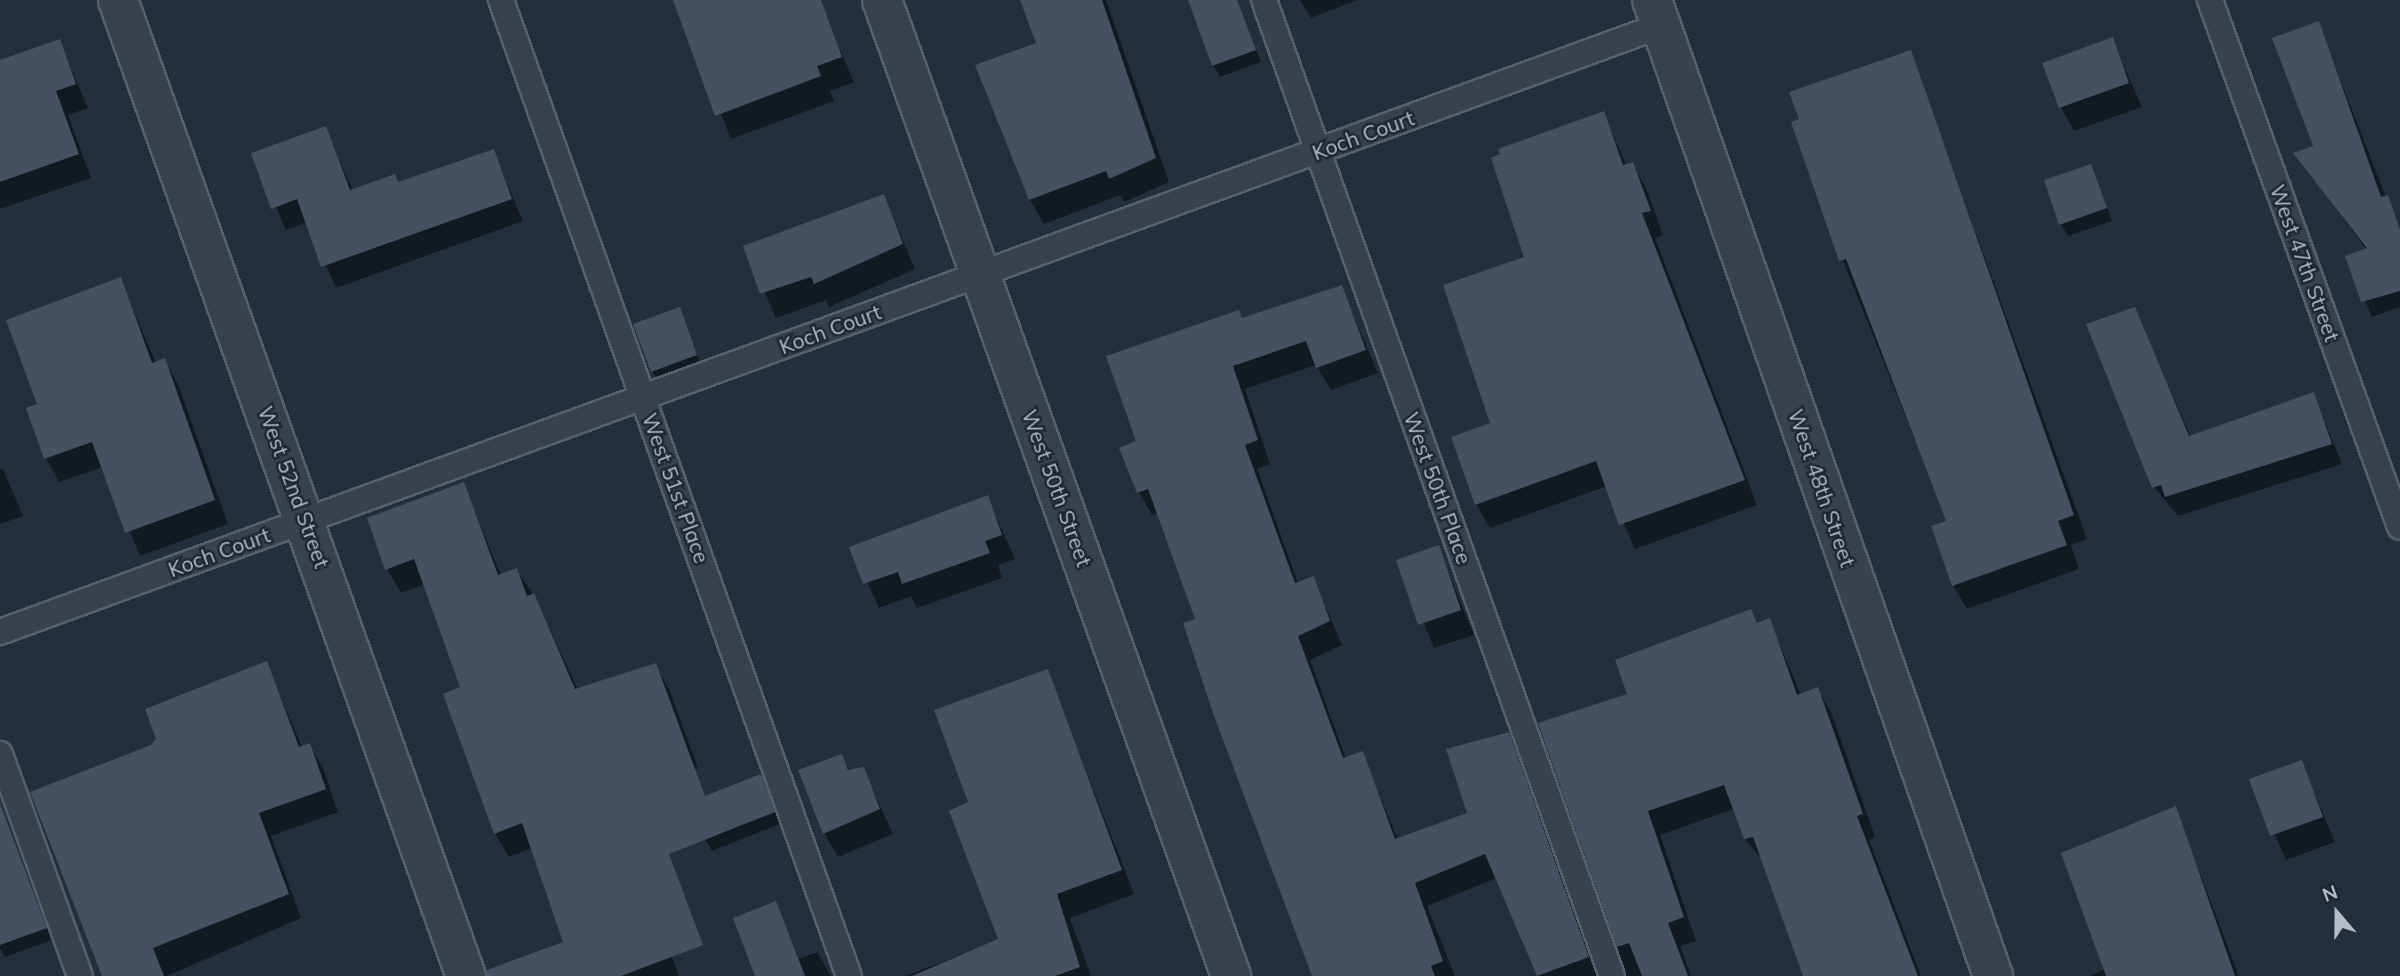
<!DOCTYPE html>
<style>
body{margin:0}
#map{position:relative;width:2400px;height:976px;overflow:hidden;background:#242f3e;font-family:Mulish,sans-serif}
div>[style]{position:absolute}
.shadow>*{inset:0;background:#0007}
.building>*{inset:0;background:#455162}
.roads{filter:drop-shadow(2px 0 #565f6c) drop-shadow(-2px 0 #565f6c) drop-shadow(0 2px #565f6c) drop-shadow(0 -2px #565f6c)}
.lane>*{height:24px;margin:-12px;padding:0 12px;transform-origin:12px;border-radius:12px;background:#38414e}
.street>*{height:38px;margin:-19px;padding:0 19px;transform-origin:19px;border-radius:19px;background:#38414e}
span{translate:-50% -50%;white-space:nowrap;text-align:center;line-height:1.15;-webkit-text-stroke:5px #1d2633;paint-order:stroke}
.street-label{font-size:21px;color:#b4bcc9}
.north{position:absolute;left:2302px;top:878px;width:70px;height:70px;-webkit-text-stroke:5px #1d2633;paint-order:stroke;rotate:340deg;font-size:19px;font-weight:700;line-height:28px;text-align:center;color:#b4bcc9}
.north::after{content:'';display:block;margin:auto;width:24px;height:32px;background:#b4bcc9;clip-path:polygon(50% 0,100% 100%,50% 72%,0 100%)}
</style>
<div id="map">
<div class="shadow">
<div style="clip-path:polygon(675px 0,818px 0,854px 82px,830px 91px,834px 101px,731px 139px)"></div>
<div style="clip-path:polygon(1022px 0,1106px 0,1169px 182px,1124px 202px,1120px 195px,1044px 224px,1030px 200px,1038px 44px)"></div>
<div style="clip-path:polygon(1300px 0,1357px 0,1311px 18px)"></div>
<div style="clip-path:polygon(1239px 8px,1261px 62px,1220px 77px,1213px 65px)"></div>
<div style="clip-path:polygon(2318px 23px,2400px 233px,2400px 307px,2372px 317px,2347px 257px,2367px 250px,2296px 154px,2315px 147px)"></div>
<div style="clip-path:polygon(2112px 39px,2142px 107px,2074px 131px,2061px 107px)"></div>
<div style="clip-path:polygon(59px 41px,88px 108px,68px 115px,91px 178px,0 209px,0 61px)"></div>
<div style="clip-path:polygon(1910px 52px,2087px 539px,2071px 545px,2079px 569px,1967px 609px,1953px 585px,1948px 522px,1821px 206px)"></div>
<div style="clip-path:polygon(1603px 113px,1627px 166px,1632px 164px,1646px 188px,1663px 235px,1655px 238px,1757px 505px,1635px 549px,1607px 486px,1490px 528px,1476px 504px,1526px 258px)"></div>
<div style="clip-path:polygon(325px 128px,353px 191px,399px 184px,493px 151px,523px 221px,336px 288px,307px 222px,286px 230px,253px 154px)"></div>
<div style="clip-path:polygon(2091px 166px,2112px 221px,2068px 236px,2061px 224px)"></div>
<div style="clip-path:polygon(884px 196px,915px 269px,829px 307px,826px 300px,776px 318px,745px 247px)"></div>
<div style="clip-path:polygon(120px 279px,156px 363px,164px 360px,178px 384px,228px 524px,140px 556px,103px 467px,59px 482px,46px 458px,39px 405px)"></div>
<div style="clip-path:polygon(1341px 287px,1378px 373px,1331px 390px,1316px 365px,1245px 389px,1270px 464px,1257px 469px,1298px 583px,1313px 578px,1342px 645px,1310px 660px,1346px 759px,1362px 753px,1398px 840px,1469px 814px,1508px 734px,1600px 976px,1537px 976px,1497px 878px,1427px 906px,1455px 976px,1314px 976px,1197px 620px,1158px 513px,1152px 515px,1139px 492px,1138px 442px,1243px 320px)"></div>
<div style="clip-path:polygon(679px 309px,702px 367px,659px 383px,652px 371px)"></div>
<div style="clip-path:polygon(2134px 309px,2191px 437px,2314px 395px,2342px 464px,2178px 516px,2154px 487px)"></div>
<div style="clip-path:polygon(3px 469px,23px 516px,0 524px,0 470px)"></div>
<div style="clip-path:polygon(463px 484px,501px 575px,516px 570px,534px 595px,578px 690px,655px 665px,669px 689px,698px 768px,614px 799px,679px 976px,559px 976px,565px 943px,532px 848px,509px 857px,495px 833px,463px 688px,425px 584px,401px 593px,387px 569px)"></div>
<div style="clip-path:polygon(987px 497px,1015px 559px,998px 565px,1002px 578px,917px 608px,911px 596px,879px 608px,852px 548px)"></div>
<div style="clip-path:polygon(1438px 547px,1474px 635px,1434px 648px,1398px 561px)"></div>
<div style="clip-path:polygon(1751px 611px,1758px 624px,1769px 620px,1801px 695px,1817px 689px,1831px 712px,1875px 837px,1869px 840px,1921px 976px,1805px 976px,1763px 861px,1745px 839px,1734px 809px,1660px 835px,1696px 941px,1680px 946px,1691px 976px,1626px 976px,1540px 724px,1629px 695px)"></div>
<div style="clip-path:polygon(266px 663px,302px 747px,309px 745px,323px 768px,338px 812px,271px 836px,301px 918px,167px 976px,104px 976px,152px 747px)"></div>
<div style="clip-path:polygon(1047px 671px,1134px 894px,1070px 918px,1091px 976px,906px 976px,1000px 940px,970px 803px)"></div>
<div style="clip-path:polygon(841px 756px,850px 771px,863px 769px,893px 834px,838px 857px,824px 833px)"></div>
<div style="clip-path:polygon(2301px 762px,2335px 842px,2286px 860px,2251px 780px)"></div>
<div style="clip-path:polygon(760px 777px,780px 824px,712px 851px,705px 839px)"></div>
<div style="clip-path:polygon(0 803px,52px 940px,5px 957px,0 949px)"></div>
<div style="clip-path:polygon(2175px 808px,2239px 976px,2090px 976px,2105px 969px)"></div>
<div style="clip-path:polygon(776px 904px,799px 959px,817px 952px,831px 976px,780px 976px)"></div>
</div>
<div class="building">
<div style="clip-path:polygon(673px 0,821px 0,842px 57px,817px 66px,821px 76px,715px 116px)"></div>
<div style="clip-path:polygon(1020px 0,1102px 0,1156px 158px,1109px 179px,1106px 171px,1029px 200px,975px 65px,1036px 43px)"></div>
<div style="clip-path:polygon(1188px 0,1237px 0,1256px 50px,1212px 66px)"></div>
<div style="clip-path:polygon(2319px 21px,2381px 197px,2388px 195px,2400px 230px,2400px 291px,2361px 302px,2345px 256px,2367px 248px,2293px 153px,2313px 146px,2272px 38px)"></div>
<div style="clip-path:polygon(2113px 37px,2129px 83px,2059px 108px,2042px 63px)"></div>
<div style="clip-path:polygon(60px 39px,76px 84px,56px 91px,79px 154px,0 182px,0 60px)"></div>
<div style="clip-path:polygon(1911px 50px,2074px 515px,2058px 521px,2067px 545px,1952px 586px,1931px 526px,1946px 521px,1846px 259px,1839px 261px,1791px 122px,1799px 119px,1789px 92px)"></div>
<div style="clip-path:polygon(1604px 111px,1623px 165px,1633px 162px,1651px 211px,1642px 213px,1745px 480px,1619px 525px,1596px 461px,1475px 505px,1451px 437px,1490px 423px,1443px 285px,1524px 257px,1491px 158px,1500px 154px,1498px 149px)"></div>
<div style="clip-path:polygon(326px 126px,350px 190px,395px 174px,398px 182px,494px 149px,512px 199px,321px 267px,297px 199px,271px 209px,251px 153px)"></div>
<div style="clip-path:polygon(2091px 164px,2107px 208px,2059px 225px,2044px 180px)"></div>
<div style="clip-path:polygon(884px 194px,903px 244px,814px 284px,811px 277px,760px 294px,743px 246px)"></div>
<div style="clip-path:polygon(121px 277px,152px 363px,165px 358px,215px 500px,125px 533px,92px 442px,44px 459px,26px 408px,37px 404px,6px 320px)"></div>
<div style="clip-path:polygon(1342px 285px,1366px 350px,1316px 368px,1306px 341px,1233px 366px,1258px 440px,1245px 445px,1295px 583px,1314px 576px,1330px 621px,1298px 636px,1343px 758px,1363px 751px,1395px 839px,1467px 813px,1446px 749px,1509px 732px,1589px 957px,1537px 976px,1485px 854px,1415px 883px,1443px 961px,1431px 966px,1435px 976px,1312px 976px,1213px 713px,1183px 623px,1195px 619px,1148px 489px,1137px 493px,1119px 448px,1136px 441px,1106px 356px,1239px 310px,1242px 318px)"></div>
<div style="clip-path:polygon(680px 307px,697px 355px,651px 372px,633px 324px)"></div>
<div style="clip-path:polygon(2135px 307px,2189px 436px,2314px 392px,2332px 444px,2165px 497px,2161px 485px,2152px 488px,2086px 324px)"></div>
<div style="clip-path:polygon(464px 482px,498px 575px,517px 568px,527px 596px,534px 593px,575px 689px,656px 663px,705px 796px,761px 774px,775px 812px,669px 854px,703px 945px,621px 976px,487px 976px,487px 970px,563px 942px,522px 823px,494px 834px,443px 694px,460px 687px,414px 559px,385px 570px,367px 518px)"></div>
<div style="clip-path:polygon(988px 495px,1002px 535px,985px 541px,990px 553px,902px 584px,898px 572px,863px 584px,849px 547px)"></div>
<div style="clip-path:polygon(1439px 545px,1461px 610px,1418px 625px,1396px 560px)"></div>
<div style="clip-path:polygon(1751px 609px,1757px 623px,1770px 618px,1797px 695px,1818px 687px,1863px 814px,1857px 816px,1918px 976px,1803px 976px,1753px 837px,1744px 839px,1724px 785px,1648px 811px,1684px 917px,1668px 923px,1688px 976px,1642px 976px,1629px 943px,1617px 947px,1538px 723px,1627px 694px,1615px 660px)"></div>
<div style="clip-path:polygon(267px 661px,299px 747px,310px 743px,326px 789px,259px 813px,289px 894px,153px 948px,164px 976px,102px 976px,30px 792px,151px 745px,156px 739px,145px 709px)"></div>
<div style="clip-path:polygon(1048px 669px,1122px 870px,1057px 894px,1080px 967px,1055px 976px,912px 976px,998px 939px,949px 811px,968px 802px,934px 710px)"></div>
<div style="clip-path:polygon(842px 754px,848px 770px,864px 767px,880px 809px,823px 834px,798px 770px)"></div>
<div style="clip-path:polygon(2302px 760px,2323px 817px,2270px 836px,2249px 779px)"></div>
<div style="clip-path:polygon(0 803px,47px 928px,0 945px)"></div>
<div style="clip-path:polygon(2176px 806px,2235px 976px,2106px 976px,2061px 853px)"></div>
<div style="clip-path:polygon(776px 901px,805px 976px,755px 976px,733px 918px)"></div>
</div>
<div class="roads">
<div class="lane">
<div style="left:501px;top:0;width:1036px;rotate:70.38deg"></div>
<div style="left:1264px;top:0;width:1036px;rotate:70.38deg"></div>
<div style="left:2210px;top:0;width:560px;rotate:70.17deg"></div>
<div style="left:0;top:632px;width:1767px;rotate:-20.06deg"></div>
<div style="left:0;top:754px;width:236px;rotate:70.2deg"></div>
</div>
<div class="street">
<div style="left:118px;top:0;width:1036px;rotate:70.38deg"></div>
<div style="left:882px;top:0;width:1037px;rotate:70.32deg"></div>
<div style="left:1652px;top:0;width:1034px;rotate:70.74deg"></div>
</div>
</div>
<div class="street-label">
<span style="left:1363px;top:135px;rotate:-20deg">Koch Court</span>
<span style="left:2305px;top:263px;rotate:70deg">West 47th Street</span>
<span style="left:830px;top:329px;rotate:-20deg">Koch Court</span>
<span style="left:294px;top:487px;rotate:70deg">West 52nd Street</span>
<span style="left:676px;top:488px;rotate:70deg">West 51st Place</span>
<span style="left:1057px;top:488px;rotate:70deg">West 50th Street</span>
<span style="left:1438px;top:488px;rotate:70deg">West 50th Place</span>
<span style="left:1822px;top:488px;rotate:71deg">West 48th Street</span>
<span style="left:219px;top:552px;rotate:-20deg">Koch Court</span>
</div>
<div class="north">N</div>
</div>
